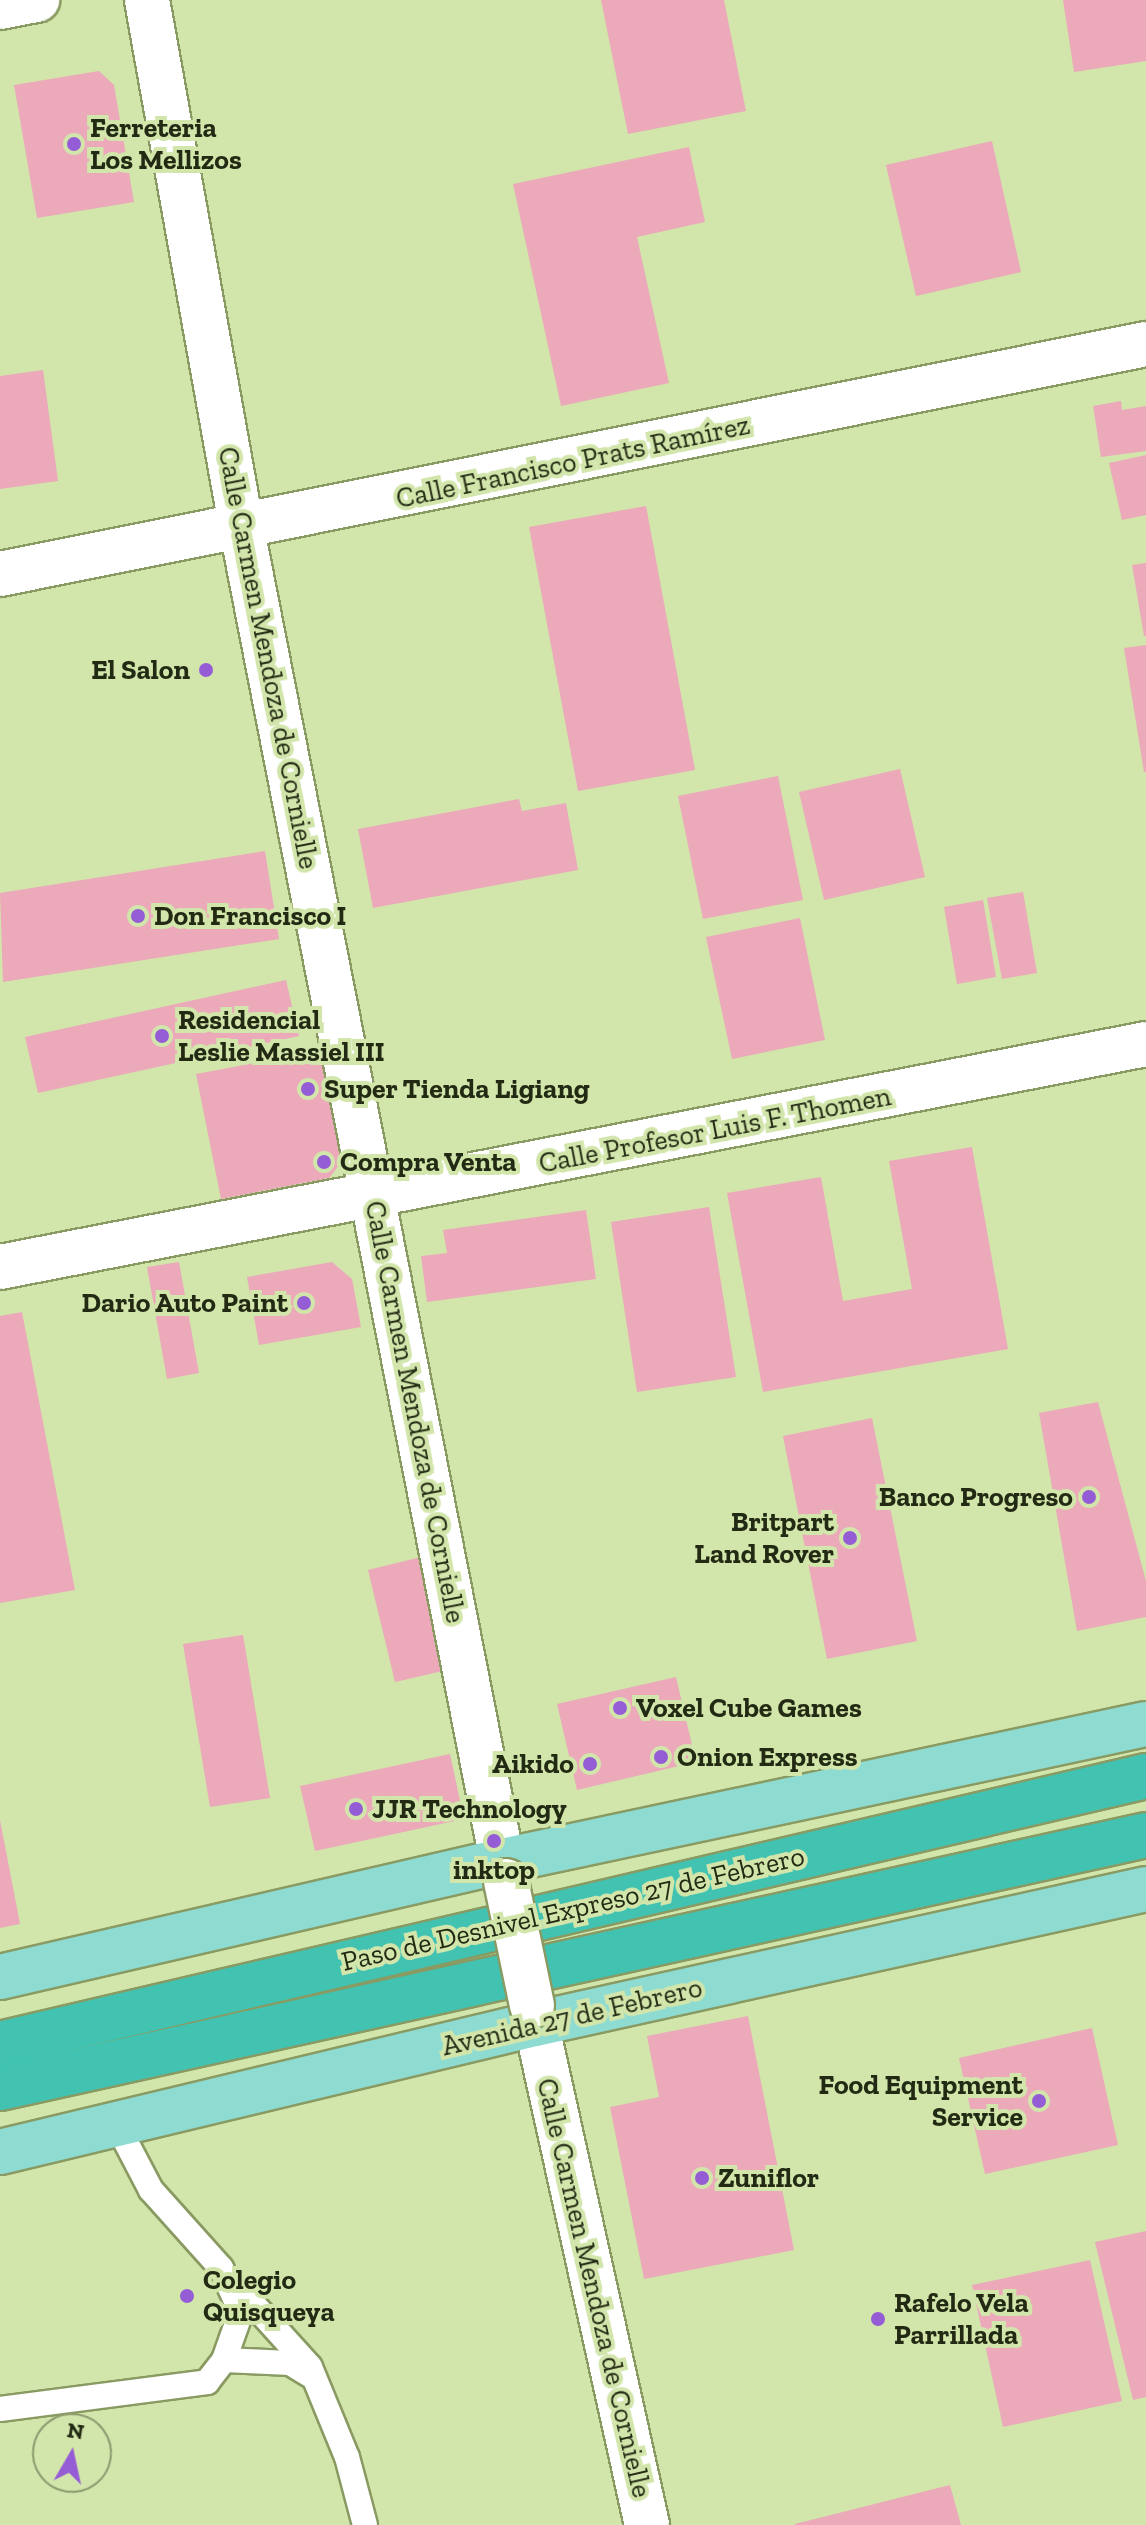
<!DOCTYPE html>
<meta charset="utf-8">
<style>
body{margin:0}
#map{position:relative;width:1146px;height:2525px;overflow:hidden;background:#d2e5ab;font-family:"Zilla Slab",serif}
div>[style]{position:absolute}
.building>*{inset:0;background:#eba9ba}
.roads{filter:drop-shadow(2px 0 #899a62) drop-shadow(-2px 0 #899a62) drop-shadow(0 2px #899a62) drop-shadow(0 -2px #899a62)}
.service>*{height:24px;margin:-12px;padding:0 12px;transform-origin:12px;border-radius:12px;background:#fff}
.minor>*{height:44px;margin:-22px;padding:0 22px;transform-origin:22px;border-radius:22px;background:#fff}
.tertiary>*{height:44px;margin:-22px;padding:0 22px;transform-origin:22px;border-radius:22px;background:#fff}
.primary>*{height:44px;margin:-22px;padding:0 22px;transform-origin:22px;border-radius:22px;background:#8edbd1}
.motorway>*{height:44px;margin:-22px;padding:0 22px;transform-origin:22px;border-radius:22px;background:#42c3b2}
.bridges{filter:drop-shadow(2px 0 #899a62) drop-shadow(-2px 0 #899a62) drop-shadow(0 2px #899a62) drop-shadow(0 -2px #899a62)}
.tertiary-bridge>*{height:44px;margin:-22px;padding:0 22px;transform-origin:22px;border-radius:22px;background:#fff}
.dots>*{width:22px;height:22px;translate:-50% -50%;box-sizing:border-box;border:4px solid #d2e5ab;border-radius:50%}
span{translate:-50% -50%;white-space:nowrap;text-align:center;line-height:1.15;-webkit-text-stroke:8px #d2e5ab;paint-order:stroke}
.poi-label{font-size:28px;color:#232a13;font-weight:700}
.left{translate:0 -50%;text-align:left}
.right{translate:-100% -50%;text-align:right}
.street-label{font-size:28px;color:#232a13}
.north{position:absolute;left:32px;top:2413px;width:80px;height:80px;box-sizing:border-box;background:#d2e5ab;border:2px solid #8c9a6e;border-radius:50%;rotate:9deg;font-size:22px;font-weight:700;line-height:32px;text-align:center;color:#232a13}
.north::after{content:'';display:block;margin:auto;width:28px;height:36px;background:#955dd5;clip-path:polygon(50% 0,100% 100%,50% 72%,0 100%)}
</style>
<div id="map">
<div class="building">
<div style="clip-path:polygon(601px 0,724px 0,746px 111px,628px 134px)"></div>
<div style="clip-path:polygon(1063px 0,1146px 0,1146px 61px,1074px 72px)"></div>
<div style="clip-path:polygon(99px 71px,114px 85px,134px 202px,37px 218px,14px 85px)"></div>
<div style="clip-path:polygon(992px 141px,1021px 272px,916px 296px,886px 165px)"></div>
<div style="clip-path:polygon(689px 147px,705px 222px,637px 237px,669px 383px,561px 406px,513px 184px)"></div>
<div style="clip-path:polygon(43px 370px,58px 481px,0 489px,0 376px)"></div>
<div style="clip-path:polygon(1121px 401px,1122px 410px,1146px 406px,1146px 451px,1101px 457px,1093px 406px)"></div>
<div style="clip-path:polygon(1146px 455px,1146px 515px,1122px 520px,1109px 463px)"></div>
<div style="clip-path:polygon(646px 506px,695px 770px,578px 791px,529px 527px)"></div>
<div style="clip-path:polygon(1146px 563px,1146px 636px,1144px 636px,1132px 565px)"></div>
<div style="clip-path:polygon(1146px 645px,1146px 772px,1144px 772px,1124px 648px)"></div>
<div style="clip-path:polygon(900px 769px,925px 877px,824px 900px,799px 792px)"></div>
<div style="clip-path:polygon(778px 776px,803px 900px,703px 919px,678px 796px)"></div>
<div style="clip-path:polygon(519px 799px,522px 811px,566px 803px,578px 870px,373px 908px,358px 829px)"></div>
<div style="clip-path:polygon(265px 851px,279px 939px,3px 982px,0 893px)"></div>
<div style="clip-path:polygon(1023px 892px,1037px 973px,1002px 979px,987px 898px)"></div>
<div style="clip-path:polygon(983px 900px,996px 977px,957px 984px,944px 907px)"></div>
<div style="clip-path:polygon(800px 918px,825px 1040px,732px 1059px,706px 937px)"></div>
<div style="clip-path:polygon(286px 980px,299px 1036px,38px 1093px,25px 1037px)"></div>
<div style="clip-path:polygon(323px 1050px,345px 1158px,329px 1178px,221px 1199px,196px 1074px)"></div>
<div style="clip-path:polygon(972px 1147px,1008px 1349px,763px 1392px,727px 1193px,821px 1177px,843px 1301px,912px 1289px,889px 1161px)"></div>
<div style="clip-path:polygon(709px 1207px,736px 1377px,637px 1392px,611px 1222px)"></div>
<div style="clip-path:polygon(586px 1210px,596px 1279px,427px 1302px,421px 1256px,447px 1253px,443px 1230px)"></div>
<div style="clip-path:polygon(179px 1262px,199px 1373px,167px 1379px,147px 1267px)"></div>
<div style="clip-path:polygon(332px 1262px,352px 1279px,361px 1327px,259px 1345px,247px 1277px)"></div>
<div style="clip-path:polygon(22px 1312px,75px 1590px,0 1603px,0 1316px)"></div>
<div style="clip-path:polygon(1098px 1402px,1146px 1581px,1146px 1617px,1077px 1631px,1039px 1413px)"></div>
<div style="clip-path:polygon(872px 1418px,917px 1641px,827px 1659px,783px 1436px)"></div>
<div style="clip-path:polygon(421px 1557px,447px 1670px,395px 1682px,368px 1570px)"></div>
<div style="clip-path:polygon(243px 1635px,270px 1798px,210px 1807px,183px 1644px)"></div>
<div style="clip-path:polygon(676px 1677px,696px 1762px,577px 1790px,557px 1704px)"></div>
<div style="clip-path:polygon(450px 1754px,464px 1819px,315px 1851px,300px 1786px)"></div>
<div style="clip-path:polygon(0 1820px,20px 1924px,0 1928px)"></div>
<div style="clip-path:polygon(748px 2016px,794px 2250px,644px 2279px,610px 2107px,659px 2097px,647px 2036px)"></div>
<div style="clip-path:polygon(1092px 2028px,1118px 2145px,985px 2174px,959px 2058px)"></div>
<div style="clip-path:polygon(1146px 2231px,1146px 2397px,1133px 2400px,1095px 2242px)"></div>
<div style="clip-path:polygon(1090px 2260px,1122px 2401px,1003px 2427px,972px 2285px)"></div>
<div style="clip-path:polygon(950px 2485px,961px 2525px,795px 2525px,795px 2524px)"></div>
</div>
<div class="roads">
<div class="service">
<div style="left:236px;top:2285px;width:110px;rotate:47.9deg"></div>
<div style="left:310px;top:2367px;width:97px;rotate:67.7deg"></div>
<div style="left:347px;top:2457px;width:70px;rotate:75.2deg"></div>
<div style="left:224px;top:2360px;width:66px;rotate:2.6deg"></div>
<div style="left:290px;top:2363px;width:23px;rotate:31deg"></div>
<div style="left:0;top:2409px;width:209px;rotate:-7.4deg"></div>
<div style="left:207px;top:2382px;width:28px;rotate:-52deg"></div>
<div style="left:224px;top:2360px;width:51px;rotate:-70.5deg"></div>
<div style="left:241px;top:2312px;width:48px;rotate:-114.4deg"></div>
<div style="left:221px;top:2268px;width:105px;rotate:-131.9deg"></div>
<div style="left:151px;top:2190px;width:73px;rotate:-117.6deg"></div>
</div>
<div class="minor">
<div style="left:0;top:7px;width:38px;rotate:-11deg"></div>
<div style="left:0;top:574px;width:1169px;rotate:-11.35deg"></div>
<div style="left:0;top:1267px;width:1167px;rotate:-11.01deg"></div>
</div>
<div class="tertiary">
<div style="left:147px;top:0;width:538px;rotate:79.84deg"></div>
<div style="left:242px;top:530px;width:1377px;rotate:78.94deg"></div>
<div style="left:532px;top:2005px;width:533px;rotate:77.53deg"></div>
</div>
<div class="primary">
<div style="left:0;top:1977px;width:515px;rotate:-13.01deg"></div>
<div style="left:502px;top:1861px;width:658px;rotate:-12.01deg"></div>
<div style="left:0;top:2152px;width:550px;rotate:-13.46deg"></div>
<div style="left:535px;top:2024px;width:626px;rotate:-12.46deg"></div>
</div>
<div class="motorway">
<div style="left:0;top:2044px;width:1177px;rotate:-13.16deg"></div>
<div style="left:0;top:2088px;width:1174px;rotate:-12.45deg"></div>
</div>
</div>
<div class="bridges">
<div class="tertiary-bridge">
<div style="left:506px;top:1881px;width:127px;rotate:78.2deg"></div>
</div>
</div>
<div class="dots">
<div style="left:74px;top:144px;background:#955dd5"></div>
<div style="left:206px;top:670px;background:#955dd5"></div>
<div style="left:138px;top:916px;background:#955dd5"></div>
<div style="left:162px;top:1036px;background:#955dd5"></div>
<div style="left:308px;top:1089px;background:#955dd5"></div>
<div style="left:324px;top:1162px;background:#955dd5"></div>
<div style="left:304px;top:1303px;background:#955dd5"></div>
<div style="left:1089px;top:1497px;background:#955dd5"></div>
<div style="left:850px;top:1538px;background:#955dd5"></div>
<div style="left:620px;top:1708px;background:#955dd5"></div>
<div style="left:661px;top:1757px;background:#955dd5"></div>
<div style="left:590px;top:1764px;background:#955dd5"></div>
<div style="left:356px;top:1809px;background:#955dd5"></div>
<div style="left:494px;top:1841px;background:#955dd5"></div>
<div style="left:1039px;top:2101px;background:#955dd5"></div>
<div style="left:702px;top:2178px;background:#955dd5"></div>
<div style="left:187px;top:2296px;background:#955dd5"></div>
<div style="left:878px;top:2319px;background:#955dd5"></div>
</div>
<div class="poi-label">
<span class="left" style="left:90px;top:144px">Ferreteria<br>Los Mellizos</span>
<span class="right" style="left:190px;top:670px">El Salon</span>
<span class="left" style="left:154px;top:916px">Don Francisco I</span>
<span class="left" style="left:178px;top:1036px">Residencial<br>Leslie Massiel III</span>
<span class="left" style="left:324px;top:1089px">Super Tienda Ligiang</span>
<span class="left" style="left:340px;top:1162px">Compra Venta</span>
<span class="right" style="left:288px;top:1303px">Dario Auto Paint</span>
<span class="right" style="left:1073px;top:1497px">Banco Progreso</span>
<span class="right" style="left:834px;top:1538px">Britpart<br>Land Rover</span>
<span class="left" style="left:636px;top:1708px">Voxel Cube Games</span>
<span class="left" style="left:677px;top:1757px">Onion Express</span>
<span class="right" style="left:574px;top:1764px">Aikido</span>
<span class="left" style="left:372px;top:1809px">JJR Technology</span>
<span style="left:494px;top:1870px">inktop</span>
<span class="right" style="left:1023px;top:2101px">Food Equipment<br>Service</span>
<span class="left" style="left:718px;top:2178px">Zuniflor</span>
<span class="left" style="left:203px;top:2296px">Colegio<br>Quisqueya</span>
<span class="left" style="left:894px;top:2319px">Rafelo Vela<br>Parrillada</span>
</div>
<div class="street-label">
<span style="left:573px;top:462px;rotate:-12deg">Calle Francisco Prats Ramírez</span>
<span style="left:268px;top:658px;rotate:79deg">Calle Carmen Mendoza de Cornielle</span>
<span style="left:715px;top:1130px;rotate:-11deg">Calle Profesor Luis F. Thomen</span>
<span style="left:415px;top:1412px;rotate:79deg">Calle Carmen Mendoza de Cornielle</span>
<span style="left:573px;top:1909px;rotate:-13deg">Paso de Desnivel Expreso 27 de Febrero</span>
<span style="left:572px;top:2017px;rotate:-13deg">Avenida 27 de Febrero</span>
<span style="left:594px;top:2288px;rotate:77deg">Calle Carmen Mendoza de Cornielle</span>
</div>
<div class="north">N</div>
</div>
